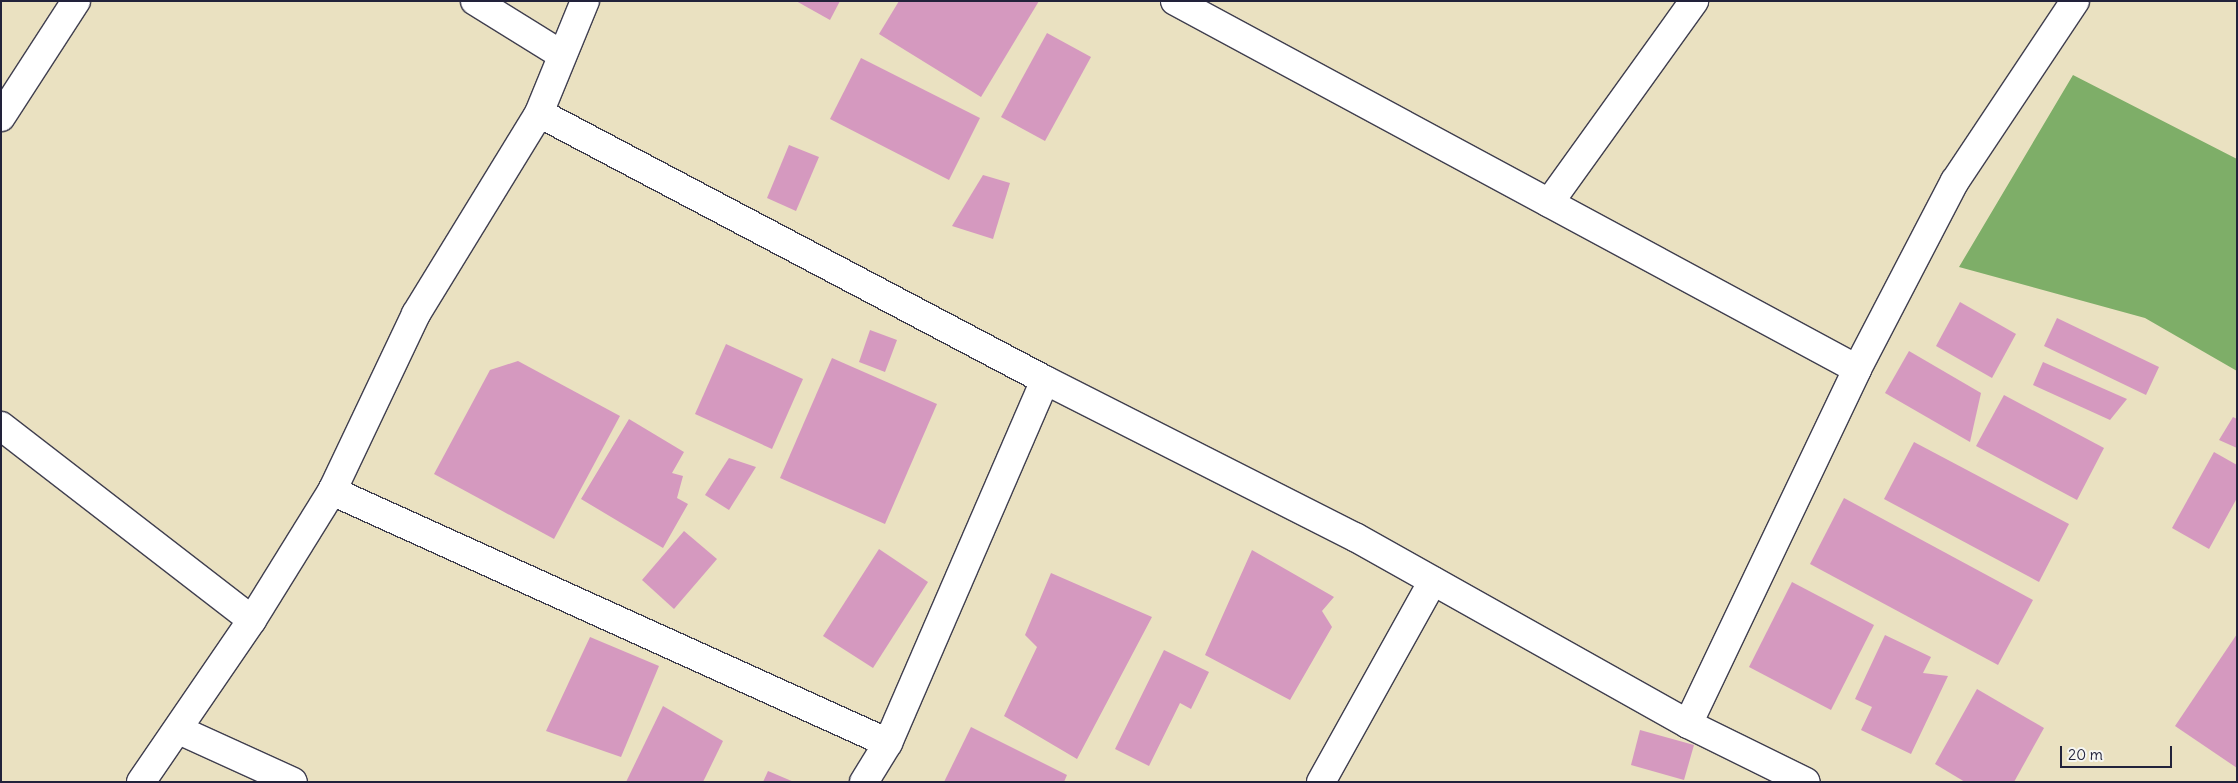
<!DOCTYPE html>
<style>
body{margin:0}
#map{position:relative;width:2238px;height:783px;overflow:hidden;background:#eae1c1;font-family:Delius,sans-serif}
div>[style]{position:absolute}
.forest>*{inset:0;background:#7eae68}
.building>*{inset:0;background:#d599bf}
.roads{filter:drop-shadow(1px 0 #403f4f) drop-shadow(-1px 0 #403f4f) drop-shadow(0 1px #403f4f) drop-shadow(0 -1px #403f4f)}
.minor>*{height:28px;margin:-14px;padding:0 14px;transform-origin:14px;border-radius:14px;background:#fff}
span{translate:-50% -50%;white-space:nowrap;text-align:center;line-height:1.15;-webkit-text-stroke:5px #f6f6f2;paint-order:stroke}
.frame{position:absolute;inset:0;border:2px solid #22223b;pointer-events:none}
.scale{position:absolute;left:2060px;top:746px;width:112px;height:22px;box-sizing:border-box;border:2px solid #22223b;border-top:0;padding-left:6px;font-size:15px;line-height:18px;white-space:nowrap;color:#22223b;-webkit-text-stroke:4px #f6f6f2;paint-order:stroke}
</style>
<div id="map">
<div class="forest">
<div style="clip-path:polygon(2073px 75px,2237px 159px,2237px 371px,2145px 318px,1959px 267px)"></div>
</div>
<div class="building">
<div style="clip-path:polygon(796px 1px,840px 1px,830px 20px)"></div>
<div style="clip-path:polygon(899px 1px,1039px 1px,981px 97px,879px 34px)"></div>
<div style="clip-path:polygon(1047px 33px,1091px 57px,1045px 141px,1001px 117px)"></div>
<div style="clip-path:polygon(861px 58px,980px 118px,949px 180px,830px 119px)"></div>
<div style="clip-path:polygon(789px 145px,819px 157px,796px 211px,767px 198px)"></div>
<div style="clip-path:polygon(983px 175px,1010px 183px,993px 239px,952px 226px)"></div>
<div style="clip-path:polygon(1960px 302px,2016px 334px,1992px 378px,1936px 346px)"></div>
<div style="clip-path:polygon(2057px 318px,2159px 367px,2146px 395px,2044px 346px)"></div>
<div style="clip-path:polygon(870px 330px,897px 340px,885px 372px,859px 362px)"></div>
<div style="clip-path:polygon(726px 344px,803px 379px,772px 449px,695px 414px)"></div>
<div style="clip-path:polygon(1909px 351px,1981px 393px,1970px 442px,1885px 393px)"></div>
<div style="clip-path:polygon(832px 358px,937px 404px,885px 524px,780px 478px)"></div>
<div style="clip-path:polygon(518px 361px,620px 416px,554px 539px,434px 474px,490px 370px)"></div>
<div style="clip-path:polygon(2043px 362px,2127px 399px,2110px 420px,2033px 385px)"></div>
<div style="clip-path:polygon(2004px 395px,2104px 448px,2077px 500px,1976px 446px)"></div>
<div style="clip-path:polygon(2233px 417px,2237px 419px,2237px 448px,2219px 440px)"></div>
<div style="clip-path:polygon(629px 419px,684px 452px,672px 473px,683px 476px,677px 498px,688px 504px,663px 548px,581px 499px)"></div>
<div style="clip-path:polygon(1914px 442px,2069px 524px,2039px 582px,1884px 499px)"></div>
<div style="clip-path:polygon(2214px 452px,2237px 465px,2237px 498px,2209px 549px,2172px 528px)"></div>
<div style="clip-path:polygon(729px 458px,756px 467px,729px 510px,705px 495px)"></div>
<div style="clip-path:polygon(1844px 498px,2033px 600px,1998px 665px,1810px 564px)"></div>
<div style="clip-path:polygon(684px 531px,717px 559px,674px 609px,642px 580px)"></div>
<div style="clip-path:polygon(879px 549px,928px 582px,873px 668px,823px 636px)"></div>
<div style="clip-path:polygon(1252px 550px,1334px 597px,1322px 611px,1332px 627px,1290px 700px,1205px 655px)"></div>
<div style="clip-path:polygon(1051px 573px,1152px 617px,1077px 759px,1004px 716px,1037px 647px,1025px 635px)"></div>
<div style="clip-path:polygon(1792px 582px,1874px 625px,1831px 710px,1749px 667px)"></div>
<div style="clip-path:polygon(2237px 634px,2237px 768px,2175px 726px)"></div>
<div style="clip-path:polygon(1885px 635px,1931px 657px,1923px 673px,1948px 676px,1911px 754px,1861px 730px,1872px 707px,1855px 699px)"></div>
<div style="clip-path:polygon(590px 637px,659px 666px,621px 757px,546px 731px)"></div>
<div style="clip-path:polygon(1164px 650px,1209px 672px,1191px 709px,1180px 703px,1149px 766px,1115px 749px)"></div>
<div style="clip-path:polygon(1977px 689px,2044px 728px,2014px 782px,1965px 782px,1935px 764px)"></div>
<div style="clip-path:polygon(663px 706px,723px 741px,703px 782px,626px 782px)"></div>
<div style="clip-path:polygon(971px 727px,1067px 775px,1064px 782px,944px 782px)"></div>
<div style="clip-path:polygon(1640px 730px,1694px 745px,1684px 780px,1631px 765px)"></div>
<div style="clip-path:polygon(768px 771px,794px 782px,763px 782px)"></div>
</div>
<div class="roads">
<div class="minor">
<div style="left:475px;top:1px;width:102px;rotate:31.8deg"></div>
<div style="left:1175px;top:1px;width:775px;rotate:28.35deg"></div>
<div style="left:539px;top:113px;width:572px;rotate:27.82deg"></div>
<div style="left:1045px;top:380px;width:347px;rotate:26.9deg"></div>
<div style="left:1355px;top:537px;width:382px;rotate:29.3deg"></div>
<div style="left:1688px;top:724px;width:131px;rotate:26.2deg"></div>
<div style="left:1px;top:117px;width:138px;rotate:-57.1deg"></div>
<div style="left:1549px;top:203px;width:249px;rotate:-54.3deg"></div>
<div style="left:1px;top:426px;width:317px;rotate:37.7deg"></div>
<div style="left:332px;top:491px;width:610px;rotate:24.38deg"></div>
<div style="left:1688px;top:724px;width:393px;rotate:-64.5deg"></div>
<div style="left:1857px;top:369px;width:212px;rotate:-62.5deg"></div>
<div style="left:1955px;top:181px;width:216px;rotate:-56.3deg"></div>
<div style="left:179px;top:730px;width:125px;rotate:24.5deg"></div>
<div style="left:141px;top:782px;width:196px;rotate:-55.6deg"></div>
<div style="left:252px;top:620px;width:152px;rotate:-58.2deg"></div>
<div style="left:332px;top:491px;width:196px;rotate:-64.6deg"></div>
<div style="left:416px;top:314px;width:236px;rotate:-58.5deg"></div>
<div style="left:539px;top:113px;width:121px;rotate:-67.7deg"></div>
<div style="left:864px;top:782px;width:46px;rotate:-58.4deg"></div>
<div style="left:888px;top:743px;width:395px;rotate:-66.6deg"></div>
<div style="left:1321px;top:782px;width:230px;rotate:-60.9deg"></div>
</div>
</div>
<div class="frame"></div>
<div class="scale">20 m</div>
</div>
